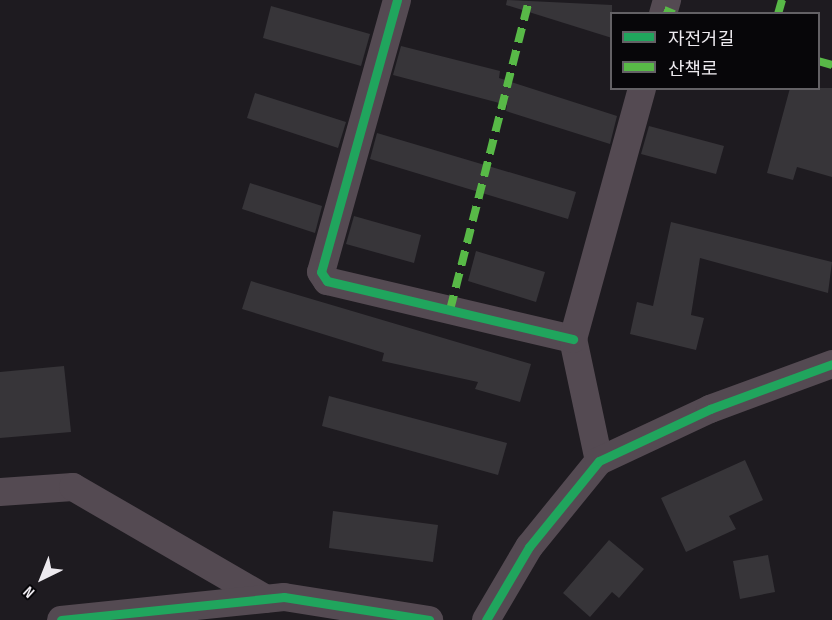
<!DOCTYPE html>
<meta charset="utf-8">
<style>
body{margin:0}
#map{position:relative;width:832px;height:620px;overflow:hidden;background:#1e1b20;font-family:"Sofia Sans Condensed","Noto Sans KR",sans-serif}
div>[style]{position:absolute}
.building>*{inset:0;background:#373539}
.minor>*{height:28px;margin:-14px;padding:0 14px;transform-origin:14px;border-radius:14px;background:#544a52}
.quiet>*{height:8px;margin-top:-4px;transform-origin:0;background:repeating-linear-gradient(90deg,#58b947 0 15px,transparent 0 23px)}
.cycleway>*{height:9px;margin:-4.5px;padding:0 4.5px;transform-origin:4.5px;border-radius:4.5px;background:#20a55d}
span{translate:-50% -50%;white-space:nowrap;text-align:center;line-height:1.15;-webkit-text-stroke:5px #070609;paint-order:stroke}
.legend{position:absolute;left:610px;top:12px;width:210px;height:78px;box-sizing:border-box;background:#070609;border:2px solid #636165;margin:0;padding:8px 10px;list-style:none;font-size:18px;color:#edeaef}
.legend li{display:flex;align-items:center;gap:12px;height:30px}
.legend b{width:30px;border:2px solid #636165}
.north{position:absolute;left:12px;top:548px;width:60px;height:60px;-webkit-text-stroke:4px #070609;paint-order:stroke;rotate:223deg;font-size:16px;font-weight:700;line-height:24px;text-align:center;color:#edeaef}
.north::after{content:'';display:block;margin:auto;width:21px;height:27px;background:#edeaef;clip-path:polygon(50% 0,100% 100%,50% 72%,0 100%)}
</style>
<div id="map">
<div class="building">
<div style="clip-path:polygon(507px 0,612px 5px,612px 38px,506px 5px)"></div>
<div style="clip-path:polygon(271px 6px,370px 34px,361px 66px,263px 38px)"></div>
<div style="clip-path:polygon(401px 46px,500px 71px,499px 78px,617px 116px,610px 144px,506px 111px,507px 105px,393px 75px)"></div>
<div style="clip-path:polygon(790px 88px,832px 88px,832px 177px,797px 167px,793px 180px,767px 173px)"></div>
<div style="clip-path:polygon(255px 93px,346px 122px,338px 148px,247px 118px)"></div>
<div style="clip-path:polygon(649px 126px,724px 146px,716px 174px,641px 154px)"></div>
<div style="clip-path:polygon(377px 133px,576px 192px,568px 219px,370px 159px)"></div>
<div style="clip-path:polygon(250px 183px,322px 206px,315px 233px,242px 209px)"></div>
<div style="clip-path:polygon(354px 216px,421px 235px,414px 263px,346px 244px)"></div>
<div style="clip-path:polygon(671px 222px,832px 262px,828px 293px,700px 258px,691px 315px,704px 318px,696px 350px,630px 334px,637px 302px,653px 306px)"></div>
<div style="clip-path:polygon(476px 251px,545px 272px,536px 302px,468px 281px)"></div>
<div style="clip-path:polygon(251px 281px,531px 364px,520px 402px,475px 389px,478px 382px,382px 361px,384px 353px,242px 309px)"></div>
<div style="clip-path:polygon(64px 366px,71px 432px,0 438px,0 372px)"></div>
<div style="clip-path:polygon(329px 396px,507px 443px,498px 475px,322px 426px)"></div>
<div style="clip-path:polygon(745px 460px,763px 500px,729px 516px,736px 529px,686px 552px,661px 498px)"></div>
<div style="clip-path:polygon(333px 511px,438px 525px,433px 562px,329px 548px)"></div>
<div style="clip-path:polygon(609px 540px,644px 569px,619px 598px,612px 592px,590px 617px,563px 593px)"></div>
<div style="clip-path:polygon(768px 555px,775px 592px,740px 599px,733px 561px)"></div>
</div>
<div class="minor">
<div style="left:397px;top:0;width:282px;rotate:105.6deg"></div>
<div style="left:321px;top:272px;width:11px;rotate:56deg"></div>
<div style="left:327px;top:281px;width:253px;rotate:13.3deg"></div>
<div style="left:663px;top:14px;width:15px;rotate:-74deg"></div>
<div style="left:599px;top:461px;width:125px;rotate:-102deg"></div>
<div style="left:573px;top:339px;width:260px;rotate:-74.6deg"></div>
<div style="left:0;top:492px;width:73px;rotate:-3.9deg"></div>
<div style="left:73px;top:487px;width:223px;rotate:30.1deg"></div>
<div style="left:61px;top:620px;width:224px;rotate:-5.9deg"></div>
<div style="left:284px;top:597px;width:147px;rotate:9deg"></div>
<div style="left:486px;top:620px;width:85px;rotate:-59.5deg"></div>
<div style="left:529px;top:547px;width:111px;rotate:-50.9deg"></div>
<div style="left:599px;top:461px;width:123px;rotate:-25.1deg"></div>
<div style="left:710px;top:409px;width:130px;rotate:-20.2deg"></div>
</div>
<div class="quiet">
<div style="left:664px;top:10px;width:11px;rotate:22deg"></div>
<div style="left:778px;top:14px;width:15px;rotate:-74deg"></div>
<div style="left:818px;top:61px;width:15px;rotate:16deg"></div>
<div style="left:450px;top:310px;width:320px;rotate:-75.7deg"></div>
</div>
<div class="cycleway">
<div style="left:397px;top:0;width:282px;rotate:105.6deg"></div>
<div style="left:321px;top:272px;width:11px;rotate:56deg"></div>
<div style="left:327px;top:281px;width:253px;rotate:13.3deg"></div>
<div style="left:61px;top:620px;width:224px;rotate:-5.9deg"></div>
<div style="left:284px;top:597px;width:147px;rotate:9deg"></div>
<div style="left:486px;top:620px;width:85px;rotate:-59.5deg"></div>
<div style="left:529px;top:547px;width:111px;rotate:-50.9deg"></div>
<div style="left:599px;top:461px;width:123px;rotate:-25.1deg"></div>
<div style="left:710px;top:409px;width:130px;rotate:-20.2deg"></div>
</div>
<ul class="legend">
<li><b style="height:8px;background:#20a55d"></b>자전거길</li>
<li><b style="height:8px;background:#58b947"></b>산책로</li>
</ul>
<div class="north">N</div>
</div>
